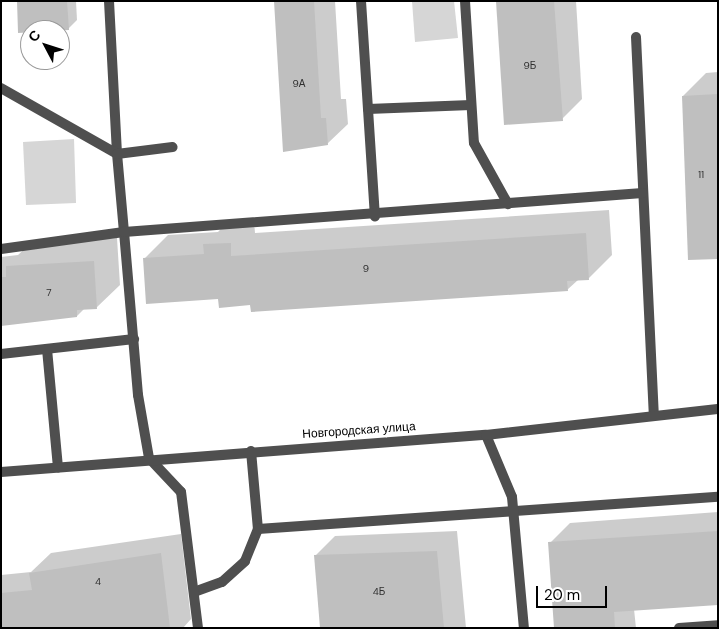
<!DOCTYPE html>
<meta charset="utf-8">
<style>
body{margin:0}
#map{position:relative;width:719px;height:629px;overflow:hidden;background:#fff;font-family:"DM Sans",sans-serif}
div>[style]{position:absolute}
.green>*{inset:0;background:#d6d6d6}
.shadow>*{inset:0;background:#0003}
.building>*{inset:0;background:#bfbfbf}
.lane>*{height:10px;margin:-5px;padding:0 5px;transform-origin:5px;border-radius:5px;background:#4f4f4f}
.street>*{height:10px;margin:-5px;padding:0 5px;transform-origin:5px;border-radius:5px;background:#4f4f4f}
span{translate:-50% -50%;white-space:nowrap;text-align:center;line-height:1.15;-webkit-text-stroke:4px #fff;paint-order:stroke}
.number-label{font-size:10px;color:#303030}
.number-label span{-webkit-text-stroke-width:0}
.street-label{font-size:12px;color:#000}
.frame{position:absolute;inset:0;border:2px solid #000;pointer-events:none}
.north{position:absolute;left:20px;top:20px;width:50px;height:50px;box-sizing:border-box;background:#fff;border:1px solid #999;border-radius:50%;rotate:310deg;font-size:14px;font-weight:700;line-height:20px;text-align:center;color:#000}
.north::after{content:'';display:block;margin:auto;width:18px;height:22px;background:#000;clip-path:polygon(50% 0,100% 100%,50% 72%,0 100%)}
.scale{position:absolute;left:536px;top:586px;width:71px;height:22px;box-sizing:border-box;border:2px solid #000;border-top:0;padding-left:6px;font-size:15px;line-height:18px;white-space:nowrap;color:#000;-webkit-text-stroke:4px #fff;paint-order:stroke}
</style>
<div id="map">
<div class="green">
<div style="clip-path:polygon(412px 1px,454px 1px,458px 38px,415px 42px)"></div>
<div style="clip-path:polygon(74px 139px,76px 203px,26px 205px,23px 142px)"></div>
</div>
<div class="shadow">
<div style="clip-path:polygon(18px 1px,76px 1px,77px 20px,68px 29px)"></div>
<div style="clip-path:polygon(275px 1px,335px 1px,341px 99px,346px 99px,348px 124px,327px 144px)"></div>
<div style="clip-path:polygon(497px 1px,576px 1px,582px 99px,562px 119px)"></div>
<div style="clip-path:polygon(718px 72px,718px 258px,683px 96px,706px 73px)"></div>
<div style="clip-path:polygon(609px 210px,612px 255px,588px 279px,578px 280px,567px 290px,252px 304px,219px 298px,144px 259px,168px 235px,218px 232px,228px 221px,254px 220px,255px 233px)"></div>
<div style="clip-path:polygon(117px 238px,120px 285px,96px 308px,84px 309px,77px 316px,1px 325px,1px 257px,18px 255px,31px 243px)"></div>
<div style="clip-path:polygon(718px 512px,718px 604px,634px 609px,636px 628px,555px 628px,550px 543px,570px 523px)"></div>
<div style="clip-path:polygon(457px 531px,466px 628px,373px 628px,315px 556px,335px 536px)"></div>
<div style="clip-path:polygon(181px 534px,191px 619px,183px 628px,1px 628px,1px 575px,31px 572px,51px 553px)"></div>
</div>
<div class="building">
<div style="clip-path:polygon(17px 1px,67px 1px,69px 30px,18px 33px)"></div>
<div style="clip-path:polygon(274px 1px,314px 1px,321px 118px,326px 118px,328px 145px,283px 152px)"></div>
<div style="clip-path:polygon(496px 1px,554px 1px,563px 121px,504px 125px)"></div>
<div style="clip-path:polygon(718px 94px,718px 259px,688px 260px,682px 96px)"></div>
<div style="clip-path:polygon(586px 233px,589px 280px,567px 281px,568px 291px,251px 312px,250px 305px,219px 308px,218px 299px,146px 304px,143px 258px,204px 254px,203px 244px,231px 243px,231px 256px)"></div>
<div style="clip-path:polygon(94px 261px,97px 309px,77px 310px,77px 317px,1px 326px,1px 277px,6px 277px,6px 266px)"></div>
<div style="clip-path:polygon(718px 531px,718px 605px,614px 612px,615px 628px,554px 628px,548px 542px)"></div>
<div style="clip-path:polygon(437px 551px,444px 628px,320px 628px,314px 555px)"></div>
<div style="clip-path:polygon(161px 553px,170px 628px,1px 628px,1px 593px,32px 590px,29px 573px)"></div>
</div>
<div class="lane">
<div style="left:109px;top:1px;width:153px;rotate:87deg"></div>
<div style="left:361px;top:1px;width:216px;rotate:86.3deg"></div>
<div style="left:465px;top:1px;width:142px;rotate:86.4deg"></div>
<div style="left:474px;top:143px;width:70px;rotate:60.9deg"></div>
<div style="left:636px;top:37px;width:379px;rotate:87.3deg"></div>
<div style="left:1px;top:88px;width:133px;rotate:29.6deg"></div>
<div style="left:368px;top:109px;width:103px;rotate:-2.2deg"></div>
<div style="left:1px;top:249px;width:124px;rotate:-7.9deg"></div>
<div style="left:124px;top:232px;width:78px;rotate:-95.1deg"></div>
<div style="left:117px;top:154px;width:56px;rotate:-7.1deg"></div>
<div style="left:47px;top:349px;width:119px;rotate:84.7deg"></div>
<div style="left:1px;top:354px;width:134px;rotate:-6.4deg"></div>
<div style="left:251px;top:451px;width:78px;rotate:84.9deg"></div>
<div style="left:258px;top:529px;width:461px;rotate:-4deg"></div>
<div style="left:194px;top:592px;width:30px;rotate:-20deg"></div>
<div style="left:222px;top:582px;width:31px;rotate:-42deg"></div>
<div style="left:245px;top:561px;width:35px;rotate:-68deg"></div>
<div style="left:198px;top:628px;width:137px;rotate:-97.1deg"></div>
<div style="left:181px;top:492px;width:47px;rotate:-133.3deg"></div>
<div style="left:149px;top:458px;width:64px;rotate:-99.9deg"></div>
<div style="left:138px;top:395px;width:164px;rotate:-94.9deg"></div>
<div style="left:124px;top:232px;width:520px;rotate:-4.3deg"></div>
<div style="left:679px;top:628px;width:39px;rotate:-4deg"></div>
</div>
<div class="street">
<div style="left:486px;top:435px;width:67px;rotate:67.2deg"></div>
<div style="left:512px;top:497px;width:132px;rotate:84.8deg"></div>
<div style="left:1px;top:472px;width:486px;rotate:-4.4deg"></div>
<div style="left:486px;top:435px;width:233px;rotate:-6.4deg"></div>
</div>
<div class="number-label">
<span style="left:530px;top:66px">9Б</span>
<span style="left:299px;top:84px">9А</span>
<span style="left:701px;top:175px">11</span>
<span style="left:366px;top:269px">9</span>
<span style="left:49px;top:293px">7</span>
<span style="left:98px;top:582px">4</span>
<span style="left:379px;top:592px">4Б</span>
</div>
<div class="street-label">
<span style="left:359px;top:431px;rotate:-4deg">Новгородская улица</span>
</div>
<div class="frame"></div>
<div class="north">С</div>
<div class="scale">20 m</div>
</div>
